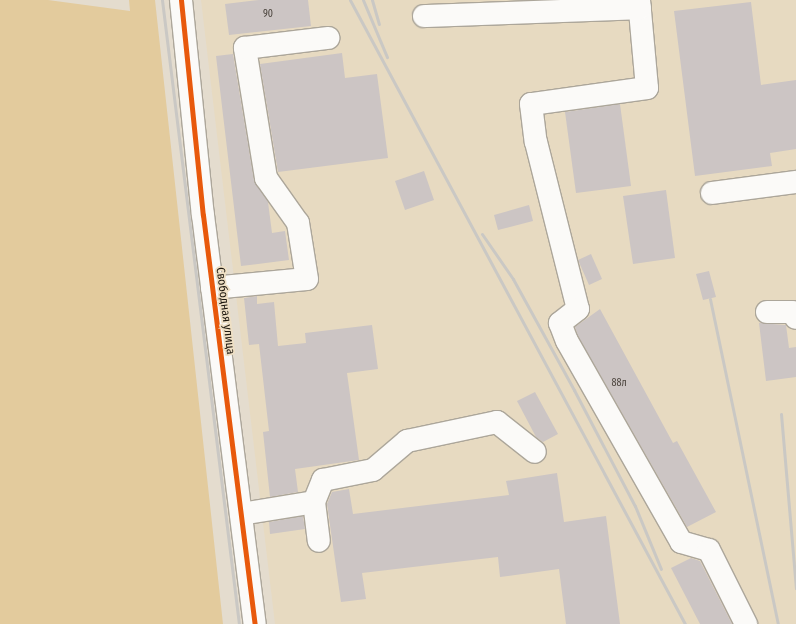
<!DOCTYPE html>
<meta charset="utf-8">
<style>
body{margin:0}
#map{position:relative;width:796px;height:624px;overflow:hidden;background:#e4dcce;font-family:"Fira Sans Condensed",sans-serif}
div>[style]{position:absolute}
.built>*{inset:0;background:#e7dac1}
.green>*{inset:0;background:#e3cb9d}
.building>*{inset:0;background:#ccc5c4}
.roads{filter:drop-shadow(1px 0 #aca69a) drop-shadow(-1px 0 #aca69a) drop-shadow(0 1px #aca69a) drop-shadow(0 -1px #aca69a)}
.minor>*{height:22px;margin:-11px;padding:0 11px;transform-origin:11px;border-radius:11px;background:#fbfaf8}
.rail>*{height:3px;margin:-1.5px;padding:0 1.5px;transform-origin:1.5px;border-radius:1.5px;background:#cac8c4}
.cycleway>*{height:5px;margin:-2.5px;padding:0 2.5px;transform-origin:2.5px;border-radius:2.5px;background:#e8590c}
span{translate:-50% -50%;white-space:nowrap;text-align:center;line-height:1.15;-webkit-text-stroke:3.5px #eedfc4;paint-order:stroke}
.number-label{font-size:10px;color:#4a433c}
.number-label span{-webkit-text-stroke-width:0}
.street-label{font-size:12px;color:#1e180f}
</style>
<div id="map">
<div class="built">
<div style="clip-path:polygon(201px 0,796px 0,796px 624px,275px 624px)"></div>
</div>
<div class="green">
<div style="clip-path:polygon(0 0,48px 0,130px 11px,129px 0,155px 0,223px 624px,0 624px)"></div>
</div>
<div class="building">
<div style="clip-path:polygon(259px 0,308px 0,311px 26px,229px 35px,225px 4px)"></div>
<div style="clip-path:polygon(751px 2px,761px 85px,796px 80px,796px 149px,770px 153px,772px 166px,695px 176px,674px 11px)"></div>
<div style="clip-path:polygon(342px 53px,345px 78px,377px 74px,388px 158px,278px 172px,260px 64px)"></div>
<div style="clip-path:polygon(233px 54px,254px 180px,268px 202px,272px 233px,285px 231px,289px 260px,241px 266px,216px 56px)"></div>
<div style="clip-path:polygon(620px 104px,631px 186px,576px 193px,565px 112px)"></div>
<div style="clip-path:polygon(424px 171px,434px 200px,405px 210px,395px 181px)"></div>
<div style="clip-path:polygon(666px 190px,675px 258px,633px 264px,623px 196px)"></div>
<div style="clip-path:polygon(529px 205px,533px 221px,498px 230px,494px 215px)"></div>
<div style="clip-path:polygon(591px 254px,602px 279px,589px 285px,578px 260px)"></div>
<div style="clip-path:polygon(709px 271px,716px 297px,703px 300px,696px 274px)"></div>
<div style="clip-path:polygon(257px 296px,257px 304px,274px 302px,278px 346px,306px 343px,305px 333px,372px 325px,378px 369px,347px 373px,359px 460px,295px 469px,298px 492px,270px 497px,263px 432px,269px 431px,259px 344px,249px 345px,244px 298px)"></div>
<div style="clip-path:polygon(600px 309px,673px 443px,677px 441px,716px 512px,687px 527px,578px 336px,575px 327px)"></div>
<div style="clip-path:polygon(759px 323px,786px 325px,789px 348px,796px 347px,796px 377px,766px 381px)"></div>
<div style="clip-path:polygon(535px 392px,558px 434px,543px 442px,536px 437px,517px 401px)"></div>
<div style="clip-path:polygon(557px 473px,564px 522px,606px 516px,620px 624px,566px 624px,559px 569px,500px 577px,498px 557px,362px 573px,366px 599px,341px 602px,327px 504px,332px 492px,349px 489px,353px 514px,509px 495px,506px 481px)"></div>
<div style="clip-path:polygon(303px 516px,305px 529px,270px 534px,269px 522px)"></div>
<div style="clip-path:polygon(691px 558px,700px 561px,732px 624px,700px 624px,671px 568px)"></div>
</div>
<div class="roads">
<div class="minor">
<div style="left:181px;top:0;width:216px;rotate:84.2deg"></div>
<div style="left:203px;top:215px;width:412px;rotate:82.8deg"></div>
<div style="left:639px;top:0;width:88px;rotate:84.8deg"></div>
<div style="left:647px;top:88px;width:117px;rotate:172.1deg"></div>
<div style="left:531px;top:104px;width:38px;rotate:83deg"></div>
<div style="left:536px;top:142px;width:172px;rotate:75.9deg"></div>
<div style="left:578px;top:309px;width:23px;rotate:142deg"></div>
<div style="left:560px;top:323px;width:19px;rotate:69deg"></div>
<div style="left:567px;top:341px;width:231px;rotate:60.4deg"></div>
<div style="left:681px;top:542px;width:29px;rotate:16deg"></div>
<div style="left:709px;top:550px;width:83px;rotate:63.4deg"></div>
<div style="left:424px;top:16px;width:216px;rotate:-2.1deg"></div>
<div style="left:712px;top:193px;width:85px;rotate:-7.5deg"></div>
<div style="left:212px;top:288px;width:95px;rotate:-5.4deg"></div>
<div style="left:307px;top:279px;width:57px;rotate:-99.1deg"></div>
<div style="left:298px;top:223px;width:55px;rotate:-125.4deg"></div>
<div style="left:266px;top:178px;width:132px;rotate:-99.2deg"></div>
<div style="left:245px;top:48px;width:84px;rotate:-6.9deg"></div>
<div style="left:767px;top:312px;width:25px"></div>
<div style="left:792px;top:312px;width:7px;rotate:56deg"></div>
<div style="left:314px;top:502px;width:39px;rotate:83deg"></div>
<div style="left:241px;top:514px;width:74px;rotate:-9.3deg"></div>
<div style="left:314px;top:502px;width:24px;rotate:-68deg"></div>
<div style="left:323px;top:480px;width:51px;rotate:-11.3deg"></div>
<div style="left:373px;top:470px;width:45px;rotate:-40.5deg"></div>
<div style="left:407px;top:441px;width:92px;rotate:-11.9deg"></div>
<div style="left:497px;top:422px;width:48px;rotate:38.3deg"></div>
</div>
</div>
<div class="rail">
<div style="left:162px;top:0;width:629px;rotate:82.97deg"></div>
<div style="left:350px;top:0;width:708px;rotate:61.77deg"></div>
<div style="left:363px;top:0;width:62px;rotate:67.2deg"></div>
<div style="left:372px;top:0;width:25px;rotate:74deg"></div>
<div style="left:482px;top:234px;width:55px;rotate:55.4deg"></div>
<div style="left:513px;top:279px;width:127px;rotate:61.2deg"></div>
<div style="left:574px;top:390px;width:131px;rotate:62.3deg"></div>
<div style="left:635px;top:506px;width:68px;rotate:67.6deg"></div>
<div style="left:710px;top:299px;width:332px;rotate:78.2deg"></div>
<div style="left:781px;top:414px;width:175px;rotate:85.1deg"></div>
</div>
<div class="cycleway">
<div style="left:181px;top:0;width:216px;rotate:84.2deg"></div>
<div style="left:203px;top:215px;width:412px;rotate:82.8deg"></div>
</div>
<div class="number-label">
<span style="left:268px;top:15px">90</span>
<span style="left:619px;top:384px">88л</span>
</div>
<div class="street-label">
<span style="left:225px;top:311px;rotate:83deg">Свободная улица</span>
</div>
</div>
